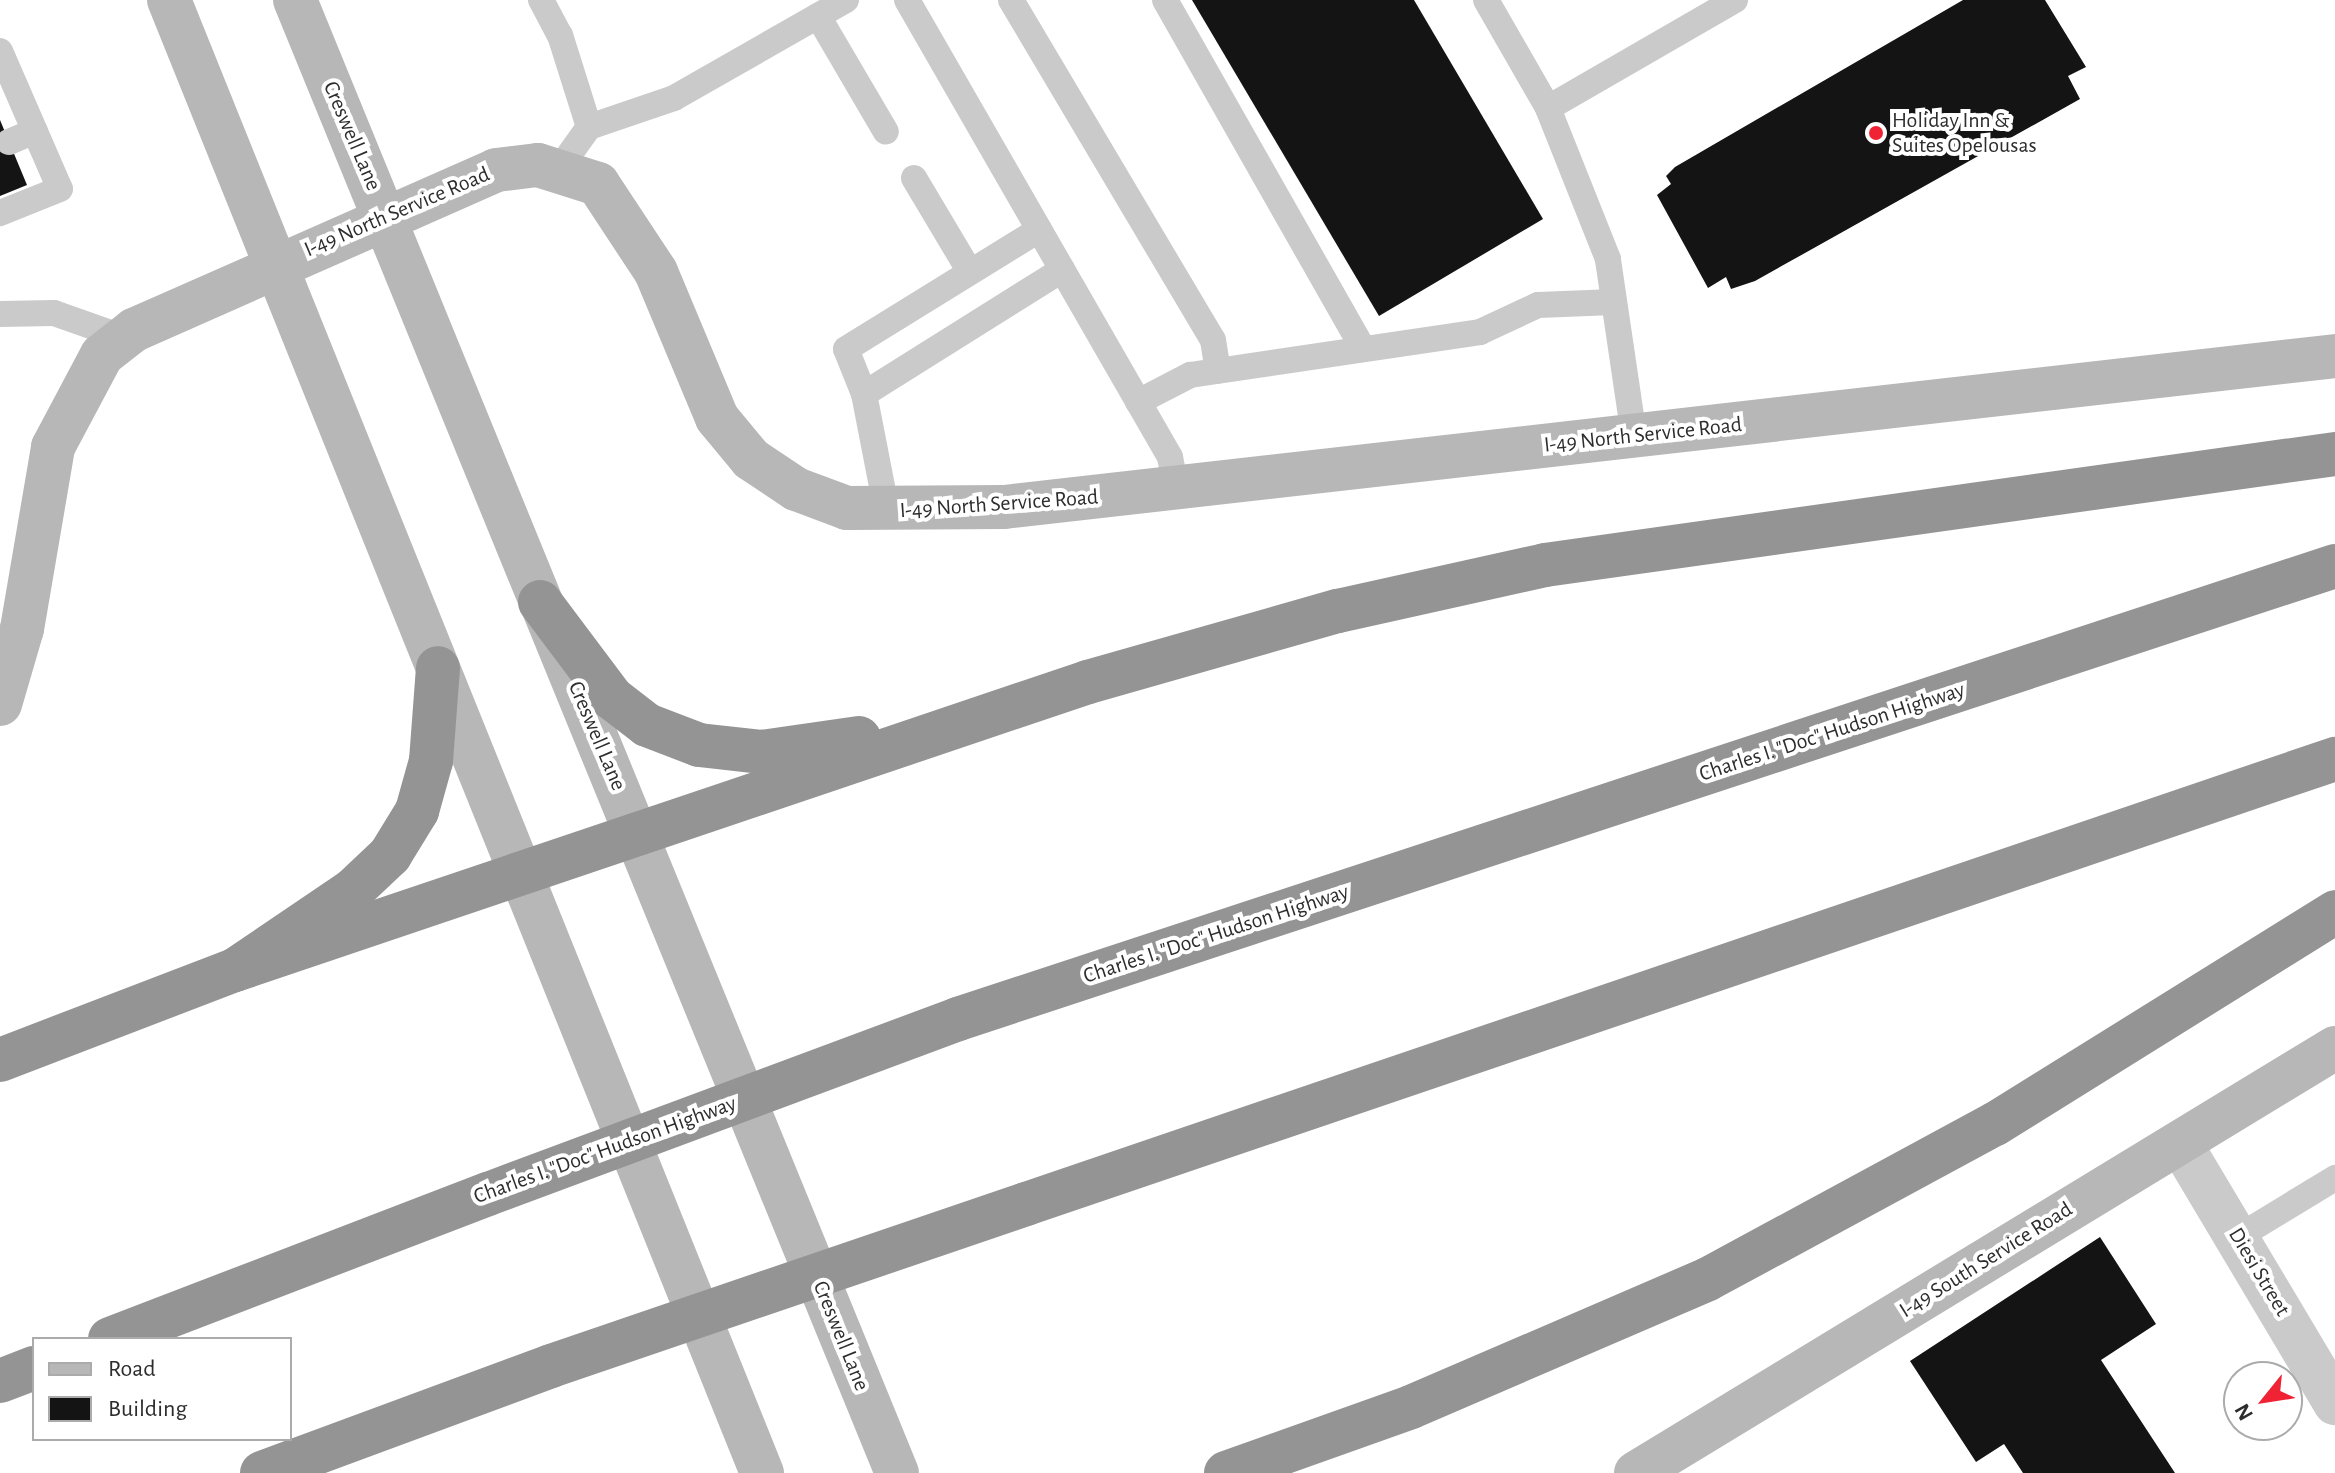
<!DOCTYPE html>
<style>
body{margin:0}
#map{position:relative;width:2335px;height:1473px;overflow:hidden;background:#fff;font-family:"Alegreya Sans",sans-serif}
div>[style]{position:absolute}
.building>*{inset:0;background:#141414}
.lane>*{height:26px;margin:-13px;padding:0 13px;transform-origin:13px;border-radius:13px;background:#cacaca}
.street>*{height:44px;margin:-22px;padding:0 22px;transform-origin:22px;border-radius:22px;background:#cacaca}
.secondary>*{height:44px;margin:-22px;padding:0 22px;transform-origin:22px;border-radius:22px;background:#b7b7b7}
.highway>*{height:44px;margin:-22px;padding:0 22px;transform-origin:22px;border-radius:22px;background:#949494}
.highway-bridge>*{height:44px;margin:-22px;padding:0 22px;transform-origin:22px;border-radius:22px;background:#949494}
.dots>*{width:22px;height:22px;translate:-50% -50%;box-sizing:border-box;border:4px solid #fff;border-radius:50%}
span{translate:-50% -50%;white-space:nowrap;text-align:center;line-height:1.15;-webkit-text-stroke:8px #fff;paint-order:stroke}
.poi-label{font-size:22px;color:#2d2d2d}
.left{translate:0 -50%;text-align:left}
.street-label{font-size:22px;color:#2d2d2d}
.legend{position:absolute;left:32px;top:1337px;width:260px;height:104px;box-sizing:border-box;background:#fff;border:2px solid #ababab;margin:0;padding:10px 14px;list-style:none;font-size:24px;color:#2d2d2d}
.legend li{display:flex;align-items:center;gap:16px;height:40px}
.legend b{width:40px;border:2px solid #ababab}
.north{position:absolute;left:2223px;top:1361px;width:80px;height:80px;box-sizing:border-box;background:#fff;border:2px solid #ababab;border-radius:50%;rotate:240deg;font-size:22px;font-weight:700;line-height:32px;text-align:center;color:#2d2d2d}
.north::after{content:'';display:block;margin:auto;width:28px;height:36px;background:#f02335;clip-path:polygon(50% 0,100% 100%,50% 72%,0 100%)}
</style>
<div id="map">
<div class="building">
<div style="clip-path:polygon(1192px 0,1414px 0,1543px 219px,1379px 316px)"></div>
<div style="clip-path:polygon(1963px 0,2045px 0,2086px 67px,2068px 76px,2080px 99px,1755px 281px,1731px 289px,1726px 277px,1708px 288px,1657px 195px,1671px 184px,1666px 176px,1675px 167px)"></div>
<div style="clip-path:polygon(0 120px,27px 185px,0 196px)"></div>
<div style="clip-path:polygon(2100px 1237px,2156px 1324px,2101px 1360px,2175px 1473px,2023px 1473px,2004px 1444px,1976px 1462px,1910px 1361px)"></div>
</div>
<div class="lane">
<div style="left:541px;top:0;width:40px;rotate:62deg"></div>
<div style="left:560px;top:35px;width:96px;rotate:72.5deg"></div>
<div style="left:907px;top:0;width:527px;rotate:60.08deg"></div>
<div style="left:1170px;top:457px;width:31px;rotate:79deg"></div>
<div style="left:1011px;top:0;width:395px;rotate:59.3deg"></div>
<div style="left:1213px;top:340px;width:31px;rotate:81deg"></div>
<div style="left:1165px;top:0;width:401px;rotate:60.4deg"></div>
<div style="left:1486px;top:0;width:125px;rotate:60.1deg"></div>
<div style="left:818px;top:16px;width:134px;rotate:59.6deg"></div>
<div style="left:0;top:51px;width:150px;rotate:66.5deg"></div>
<div style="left:60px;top:189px;width:65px;rotate:158.2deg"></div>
<div style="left:9px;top:142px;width:28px;rotate:-23deg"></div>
<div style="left:559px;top:169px;width:52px;rotate:-54.5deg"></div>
<div style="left:589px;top:127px;width:90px;rotate:-18.8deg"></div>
<div style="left:674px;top:98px;width:198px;rotate:-29.7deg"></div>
<div style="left:914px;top:178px;width:109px;rotate:59.2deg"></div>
<div style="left:0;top:314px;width:54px;rotate:-1.1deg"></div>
<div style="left:54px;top:313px;width:75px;rotate:19.4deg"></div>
<div style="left:864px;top:394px;width:234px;rotate:-32.1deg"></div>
<div style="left:1138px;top:402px;width:59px;rotate:-27.4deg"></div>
<div style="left:1190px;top:375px;width:293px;rotate:-8.4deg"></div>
<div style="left:1480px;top:332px;width:64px;rotate:-25deg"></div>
<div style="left:1538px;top:305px;width:76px;rotate:-2.3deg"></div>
<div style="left:1634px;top:436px;width:179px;rotate:-98.4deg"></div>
<div style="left:1608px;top:259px;width:162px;rotate:-111.7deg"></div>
<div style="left:1548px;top:108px;width:216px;rotate:-30deg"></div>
<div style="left:887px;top:512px;width:120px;rotate:-101deg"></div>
<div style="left:864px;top:394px;width:48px;rotate:-111.8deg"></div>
<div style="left:846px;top:349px;width:227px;rotate:-31.7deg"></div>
<div style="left:2238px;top:1237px;width:114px;rotate:-31.3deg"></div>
</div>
<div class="street">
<div style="left:2180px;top:1143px;width:303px;rotate:59.2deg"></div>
</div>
<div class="secondary">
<div style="left:169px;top:0;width:1588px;rotate:68.07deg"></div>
<div style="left:295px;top:0;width:1591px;rotate:67.77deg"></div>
<div style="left:0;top:704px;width:78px;rotate:-73.7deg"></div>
<div style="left:22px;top:629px;width:185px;rotate:-80.3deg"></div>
<div style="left:53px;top:447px;width:104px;rotate:-62deg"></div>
<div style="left:102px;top:355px;width:41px;rotate:-38deg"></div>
<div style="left:134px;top:330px;width:396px;rotate:-23.8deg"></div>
<div style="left:496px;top:170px;width:42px;rotate:-6.8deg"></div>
<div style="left:538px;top:165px;width:63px;rotate:17.6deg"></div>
<div style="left:598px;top:184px;width:105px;rotate:56.6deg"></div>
<div style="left:656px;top:272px;width:158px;rotate:67.3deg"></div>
<div style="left:717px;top:418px;width:53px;rotate:50.3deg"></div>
<div style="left:751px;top:459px;width:54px;rotate:33.7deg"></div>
<div style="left:796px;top:489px;width:54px;rotate:20.4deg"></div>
<div style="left:847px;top:508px;width:157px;rotate:-0.4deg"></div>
<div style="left:1004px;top:507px;width:1340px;rotate:-6.47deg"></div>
<div style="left:1636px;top:1473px;width:818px;rotate:-31.3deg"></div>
</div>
<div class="highway">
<div style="left:540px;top:602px;width:120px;rotate:53.1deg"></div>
<div style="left:612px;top:698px;width:44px;rotate:37.6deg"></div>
<div style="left:647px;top:725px;width:56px;rotate:21deg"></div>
<div style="left:699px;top:745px;width:62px;rotate:6.4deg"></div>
<div style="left:761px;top:752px;width:99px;rotate:-8.1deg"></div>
<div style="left:235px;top:970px;width:900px;rotate:-18.66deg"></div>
<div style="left:1088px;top:682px;width:260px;rotate:-15.9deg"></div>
<div style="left:1338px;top:611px;width:212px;rotate:-12.5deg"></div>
<div style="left:1545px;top:565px;width:798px;rotate:-8deg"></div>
<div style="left:958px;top:1019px;width:1450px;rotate:-18.21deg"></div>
<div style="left:0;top:1060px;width:252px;rotate:-21deg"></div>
<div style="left:235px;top:970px;width:143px;rotate:-34.1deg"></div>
<div style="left:353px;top:890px;width:51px;rotate:-43.4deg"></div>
<div style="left:390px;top:855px;width:52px;rotate:-58.5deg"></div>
<div style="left:417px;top:811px;width:52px;rotate:-74.4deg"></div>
<div style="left:431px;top:761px;width:93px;rotate:-85.7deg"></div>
<div style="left:1026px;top:1204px;width:1383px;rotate:-18.78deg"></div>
<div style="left:110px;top:1339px;width:405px;rotate:-21deg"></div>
<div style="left:0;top:1381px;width:36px;rotate:-21deg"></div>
<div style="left:262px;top:1473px;width:308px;rotate:-20.3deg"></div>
<div style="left:1226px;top:1473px;width:196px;rotate:-19.6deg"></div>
<div style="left:1411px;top:1407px;width:323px;rotate:-23.3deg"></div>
<div style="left:1708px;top:1279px;width:326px;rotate:-28.4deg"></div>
<div style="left:1995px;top:1124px;width:401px;rotate:-31.9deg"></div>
</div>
<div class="highway-bridge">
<div style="left:488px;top:1194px;width:502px;rotate:-20.42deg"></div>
<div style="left:551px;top:1366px;width:502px;rotate:-18.83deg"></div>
</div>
<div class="dots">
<div style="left:1876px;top:133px;background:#f02335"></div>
</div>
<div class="poi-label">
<span class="left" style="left:1892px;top:133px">Holiday Inn &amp;<br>Suites Opelousas</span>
</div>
<div class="street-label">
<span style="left:352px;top:136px;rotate:67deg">Creswell Lane</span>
<span style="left:397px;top:212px;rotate:-23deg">I-49 North Service Road</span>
<span style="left:1643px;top:435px;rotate:-6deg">I-49 North Service Road</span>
<span style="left:999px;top:504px;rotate:-4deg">I-49 North Service Road</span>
<span style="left:1832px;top:732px;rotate:-18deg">Charles I. "Doc" Hudson Highway</span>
<span style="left:597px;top:736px;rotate:67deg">Creswell Lane</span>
<span style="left:1216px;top:934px;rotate:-18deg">Charles I. "Doc" Hudson Highway</span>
<span style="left:605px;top:1150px;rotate:-20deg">Charles I. "Doc" Hudson Highway</span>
<span style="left:1986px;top:1260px;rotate:-32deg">I-49 South Service Road</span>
<span style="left:2259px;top:1272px;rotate:59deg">Diesi Street</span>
<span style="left:841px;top:1336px;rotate:68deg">Creswell Lane</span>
</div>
<ul class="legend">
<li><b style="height:10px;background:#b7b7b7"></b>Road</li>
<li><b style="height:22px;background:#141414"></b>Building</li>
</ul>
<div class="north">N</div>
</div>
